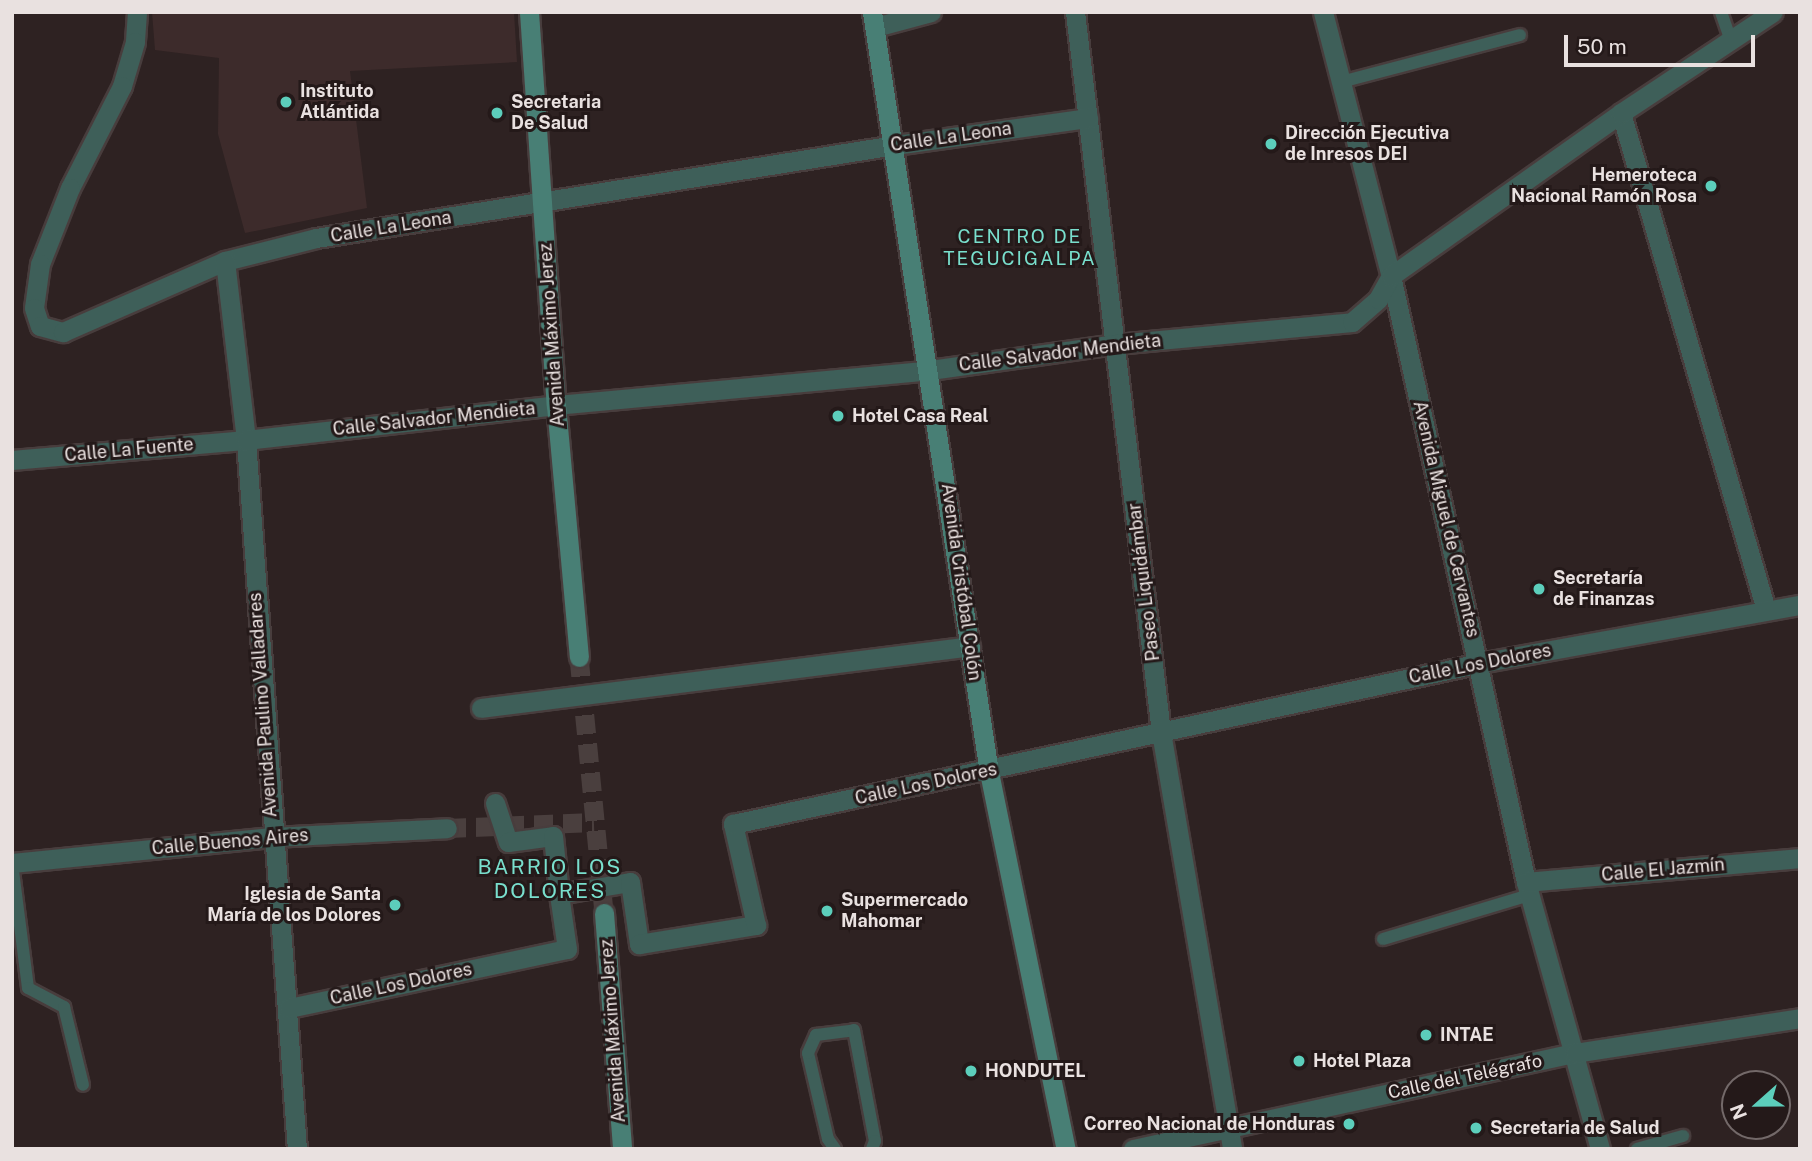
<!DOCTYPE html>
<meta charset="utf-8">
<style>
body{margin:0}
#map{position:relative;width:1812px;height:1161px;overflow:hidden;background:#2e2222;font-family:"Public Sans",sans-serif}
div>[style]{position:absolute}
.built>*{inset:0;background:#3d2b2b}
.minor-tunnel>*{height:19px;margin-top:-9.5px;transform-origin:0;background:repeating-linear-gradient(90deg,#4a3f3e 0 19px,transparent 0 29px)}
.secondary-tunnel>*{height:19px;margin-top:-9.5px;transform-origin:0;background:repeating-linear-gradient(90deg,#4a3f3e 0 19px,transparent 0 29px)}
.roads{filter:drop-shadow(2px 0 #483d3d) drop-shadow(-2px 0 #483d3d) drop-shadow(0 2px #483d3d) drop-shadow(0 -2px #483d3d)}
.service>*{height:12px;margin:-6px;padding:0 6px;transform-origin:6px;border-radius:6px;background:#3e5f59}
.pedestrian>*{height:19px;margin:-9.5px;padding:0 9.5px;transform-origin:9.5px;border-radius:9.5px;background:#3e5f59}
.minor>*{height:19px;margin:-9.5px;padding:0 9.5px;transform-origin:9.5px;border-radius:9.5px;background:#3e5f59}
.tertiary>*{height:19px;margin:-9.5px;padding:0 9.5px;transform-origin:9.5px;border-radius:9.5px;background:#3e5f59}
.secondary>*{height:19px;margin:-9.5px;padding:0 9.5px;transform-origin:9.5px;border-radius:9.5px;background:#487f75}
.dots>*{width:19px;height:19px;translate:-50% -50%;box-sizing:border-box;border:4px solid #241919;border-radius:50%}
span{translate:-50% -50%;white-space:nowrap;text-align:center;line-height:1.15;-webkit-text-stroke:6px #241919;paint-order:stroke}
.poi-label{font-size:18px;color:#e9e1e0;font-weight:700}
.left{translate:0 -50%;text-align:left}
.right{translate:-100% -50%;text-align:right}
.street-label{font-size:18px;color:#e9e1e0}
.neighbourhood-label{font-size:19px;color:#79dfcd;letter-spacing:2px}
.quarter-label{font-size:21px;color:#79dfcd;letter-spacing:2px}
.frame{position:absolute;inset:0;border:14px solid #e9e1e0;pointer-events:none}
.north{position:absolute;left:1721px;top:1070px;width:70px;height:70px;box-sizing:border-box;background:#241919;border:2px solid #736969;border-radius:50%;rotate:249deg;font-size:19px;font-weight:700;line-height:28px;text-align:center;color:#e9e1e0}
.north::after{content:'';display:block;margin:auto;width:24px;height:32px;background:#5ccebb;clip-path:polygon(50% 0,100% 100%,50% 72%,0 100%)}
.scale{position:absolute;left:1564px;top:35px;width:191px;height:32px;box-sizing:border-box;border:4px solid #e9e1e0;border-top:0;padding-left:9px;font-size:21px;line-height:24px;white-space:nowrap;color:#e9e1e0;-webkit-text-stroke:5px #241919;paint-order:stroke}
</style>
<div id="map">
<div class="built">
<div style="clip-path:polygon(152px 12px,514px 12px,517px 62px,350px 71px,367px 208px,245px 233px,218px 134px,219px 58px,155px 50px)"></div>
</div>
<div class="minor-tunnel">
<div style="left:447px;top:828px;width:147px;rotate:-2.3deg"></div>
</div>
<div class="secondary-tunnel">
<div style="left:579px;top:657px;width:257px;rotate:84.4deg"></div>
</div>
<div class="roads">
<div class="service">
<div style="left:1721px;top:12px;width:31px;rotate:71deg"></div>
<div style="left:1341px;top:82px;width:185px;rotate:-14.7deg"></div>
<div style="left:12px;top:863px;width:126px;rotate:82.7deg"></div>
<div style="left:28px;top:988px;width:41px;rotate:27.8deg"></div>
<div style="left:64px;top:1007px;width:80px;rotate:76.3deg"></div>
<div style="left:1383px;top:939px;width:153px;rotate:-16.7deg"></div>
<div style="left:835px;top:1149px;width:12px;rotate:-125deg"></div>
<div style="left:828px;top:1139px;width:88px;rotate:-103.1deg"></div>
<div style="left:808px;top:1053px;width:20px;rotate:-66deg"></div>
<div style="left:816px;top:1035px;width:38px;rotate:-7deg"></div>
<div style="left:854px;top:1030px;width:113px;rotate:79.3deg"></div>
<div style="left:875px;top:1141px;width:9px;rotate:111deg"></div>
<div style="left:1637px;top:1149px;width:48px;rotate:-15.8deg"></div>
</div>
<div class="pedestrian">
<div style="left:1075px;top:12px;width:725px;rotate:83.19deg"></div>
<div style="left:1161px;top:732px;width:423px;rotate:80.3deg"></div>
<div style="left:875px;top:27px;width:58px;rotate:-15deg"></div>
<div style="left:895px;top:145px;width:195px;rotate:-8deg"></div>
<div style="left:495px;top:803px;width:41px;rotate:71.6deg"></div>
<div style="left:508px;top:842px;width:45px;rotate:-7.6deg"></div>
<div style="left:553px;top:836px;width:58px;rotate:84.1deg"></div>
<div style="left:567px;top:949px;width:56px;rotate:-98.3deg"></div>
<div style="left:559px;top:894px;width:72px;rotate:-9.6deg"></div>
<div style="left:630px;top:882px;width:63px;rotate:81.7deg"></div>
<div style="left:639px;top:944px;width:119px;rotate:-9.2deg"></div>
<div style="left:756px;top:925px;width:104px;rotate:-102.8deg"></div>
</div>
<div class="minor">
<div style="left:137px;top:12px;width:30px;rotate:94deg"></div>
<div style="left:135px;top:42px;width:46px;rotate:106.5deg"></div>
<div style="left:122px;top:86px;width:114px;rotate:117deg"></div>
<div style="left:70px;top:188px;width:82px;rotate:111.5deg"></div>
<div style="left:40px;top:264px;width:44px;rotate:97.8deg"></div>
<div style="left:34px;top:308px;width:19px;rotate:72deg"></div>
<div style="left:40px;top:326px;width:24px;rotate:15deg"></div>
<div style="left:63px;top:332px;width:177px;rotate:-23.7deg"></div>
<div style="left:225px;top:261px;width:94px;rotate:-14.2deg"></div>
<div style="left:316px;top:238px;width:586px;rotate:-9.13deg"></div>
<div style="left:1323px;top:12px;width:273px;rotate:75.6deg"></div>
<div style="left:1391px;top:276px;width:621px;rotate:77.44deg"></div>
<div style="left:1526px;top:882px;width:277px;rotate:74.5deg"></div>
<div style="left:1621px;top:113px;width:518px;rotate:73.74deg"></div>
<div style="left:225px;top:261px;width:180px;rotate:83.3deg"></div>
<div style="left:246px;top:440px;width:711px;rotate:85.89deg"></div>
<div style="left:12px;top:460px;width:235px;rotate:-4.9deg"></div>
<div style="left:246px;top:440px;width:312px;rotate:-6.4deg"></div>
<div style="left:481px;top:708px;width:493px;rotate:-7.2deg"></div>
<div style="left:733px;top:824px;width:764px;rotate:-12.16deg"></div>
<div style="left:1480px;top:663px;width:325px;rotate:-10.3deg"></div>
<div style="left:12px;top:863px;width:261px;rotate:-5.7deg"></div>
<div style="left:272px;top:837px;width:175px;rotate:-2.9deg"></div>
<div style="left:1526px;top:882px;width:275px;rotate:-5deg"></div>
<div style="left:289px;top:1008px;width:284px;rotate:-12deg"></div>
<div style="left:1133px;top:1149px;width:452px;rotate:-12.3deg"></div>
<div style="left:1575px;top:1053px;width:228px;rotate:-8.8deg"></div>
</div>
<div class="tertiary">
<div style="left:556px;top:405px;width:376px;rotate:-5.3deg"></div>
<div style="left:930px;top:370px;width:188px;rotate:-8deg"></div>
<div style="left:1116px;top:344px;width:237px;rotate:-5.3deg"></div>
<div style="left:1352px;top:322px;width:35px;rotate:-41deg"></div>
<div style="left:1378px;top:299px;width:26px;rotate:-61deg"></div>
<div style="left:1391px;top:276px;width:282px;rotate:-35.3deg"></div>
<div style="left:1621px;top:113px;width:182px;rotate:-33.6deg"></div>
</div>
<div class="secondary">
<div style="left:529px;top:12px;width:394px;rotate:86.1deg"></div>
<div style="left:556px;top:405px;width:253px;rotate:84.8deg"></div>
<div style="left:872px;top:12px;width:769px;rotate:81.25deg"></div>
<div style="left:989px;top:772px;width:385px;rotate:78.5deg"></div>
<div style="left:604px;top:913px;width:237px;rotate:85.6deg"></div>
</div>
</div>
<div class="dots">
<div style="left:286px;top:102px;background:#5ccebb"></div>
<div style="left:497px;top:113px;background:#5ccebb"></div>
<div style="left:1271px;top:144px;background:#5ccebb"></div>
<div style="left:1711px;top:186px;background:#5ccebb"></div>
<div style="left:838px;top:416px;background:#5ccebb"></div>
<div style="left:1539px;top:589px;background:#5ccebb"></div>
<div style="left:395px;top:905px;background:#5ccebb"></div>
<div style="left:827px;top:911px;background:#5ccebb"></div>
<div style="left:1426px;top:1035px;background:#5ccebb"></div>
<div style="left:1299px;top:1061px;background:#5ccebb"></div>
<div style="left:971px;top:1071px;background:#5ccebb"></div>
<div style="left:1349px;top:1124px;background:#5ccebb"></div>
<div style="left:1476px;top:1128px;background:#5ccebb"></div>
</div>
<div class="poi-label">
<span class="left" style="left:300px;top:102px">Instituto<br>Atlántida</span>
<span class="left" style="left:511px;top:113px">Secretaria<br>De Salud</span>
<span class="left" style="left:1285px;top:144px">Dirección Ejecutiva<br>de Inresos DEI</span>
<span class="right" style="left:1697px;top:186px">Hemeroteca<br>Nacional Ramón Rosa</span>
<span class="left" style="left:852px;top:416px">Hotel Casa Real</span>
<span class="left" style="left:1553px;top:589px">Secretaría<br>de Finanzas</span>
<span class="right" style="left:381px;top:905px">Iglesia de Santa<br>María de los Dolores</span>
<span class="left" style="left:841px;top:911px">Supermercado<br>Mahomar</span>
<span class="left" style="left:1440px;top:1035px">INTAE</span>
<span class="left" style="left:1313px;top:1061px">Hotel Plaza</span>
<span class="left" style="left:985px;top:1071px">HONDUTEL</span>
<span class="right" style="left:1335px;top:1124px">Correo Nacional de Honduras</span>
<span class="left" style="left:1490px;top:1128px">Secretaria de Salud</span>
</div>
<div class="street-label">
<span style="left:951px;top:137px;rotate:-8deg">Calle La Leona</span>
<span style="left:391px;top:227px;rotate:-9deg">Calle La Leona</span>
<span style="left:552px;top:335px;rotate:-94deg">Avenida Máximo Jerez</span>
<span style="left:1060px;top:353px;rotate:-7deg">Calle Salvador Mendieta</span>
<span style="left:434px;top:419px;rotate:-6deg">Calle Salvador Mendieta</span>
<span style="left:129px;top:450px;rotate:-5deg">Calle La Fuente</span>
<span style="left:1446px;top:519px;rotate:77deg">Avenida Miguel de Cervantes</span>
<span style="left:961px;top:582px;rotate:82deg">Avenida Cristóbal Colón</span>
<span style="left:1144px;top:582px;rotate:-97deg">Paseo Liquidámbar</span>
<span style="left:1480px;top:664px;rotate:-11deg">Calle Los Dolores</span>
<span style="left:263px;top:705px;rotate:-94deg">Avenida Paulino Valladares</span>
<span style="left:926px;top:784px;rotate:-12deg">Calle Los Dolores</span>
<span style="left:230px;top:842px;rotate:-5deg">Calle Buenos Aires</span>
<span style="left:1663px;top:870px;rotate:-5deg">Calle El Jazmín</span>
<span style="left:401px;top:984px;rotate:-12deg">Calle Los Dolores</span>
<span style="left:613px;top:1031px;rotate:-94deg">Avenida Máximo Jerez</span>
<span style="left:1465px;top:1077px;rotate:-12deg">Calle del Telégrafo</span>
</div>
<div class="neighbourhood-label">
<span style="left:1020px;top:248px">CENTRO DE<br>TEGUCIGALPA</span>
</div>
<div class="quarter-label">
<span style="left:550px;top:879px">BARRIO LOS<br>DOLORES</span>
</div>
<div class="frame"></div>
<div class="north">N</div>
<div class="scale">50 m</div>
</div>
